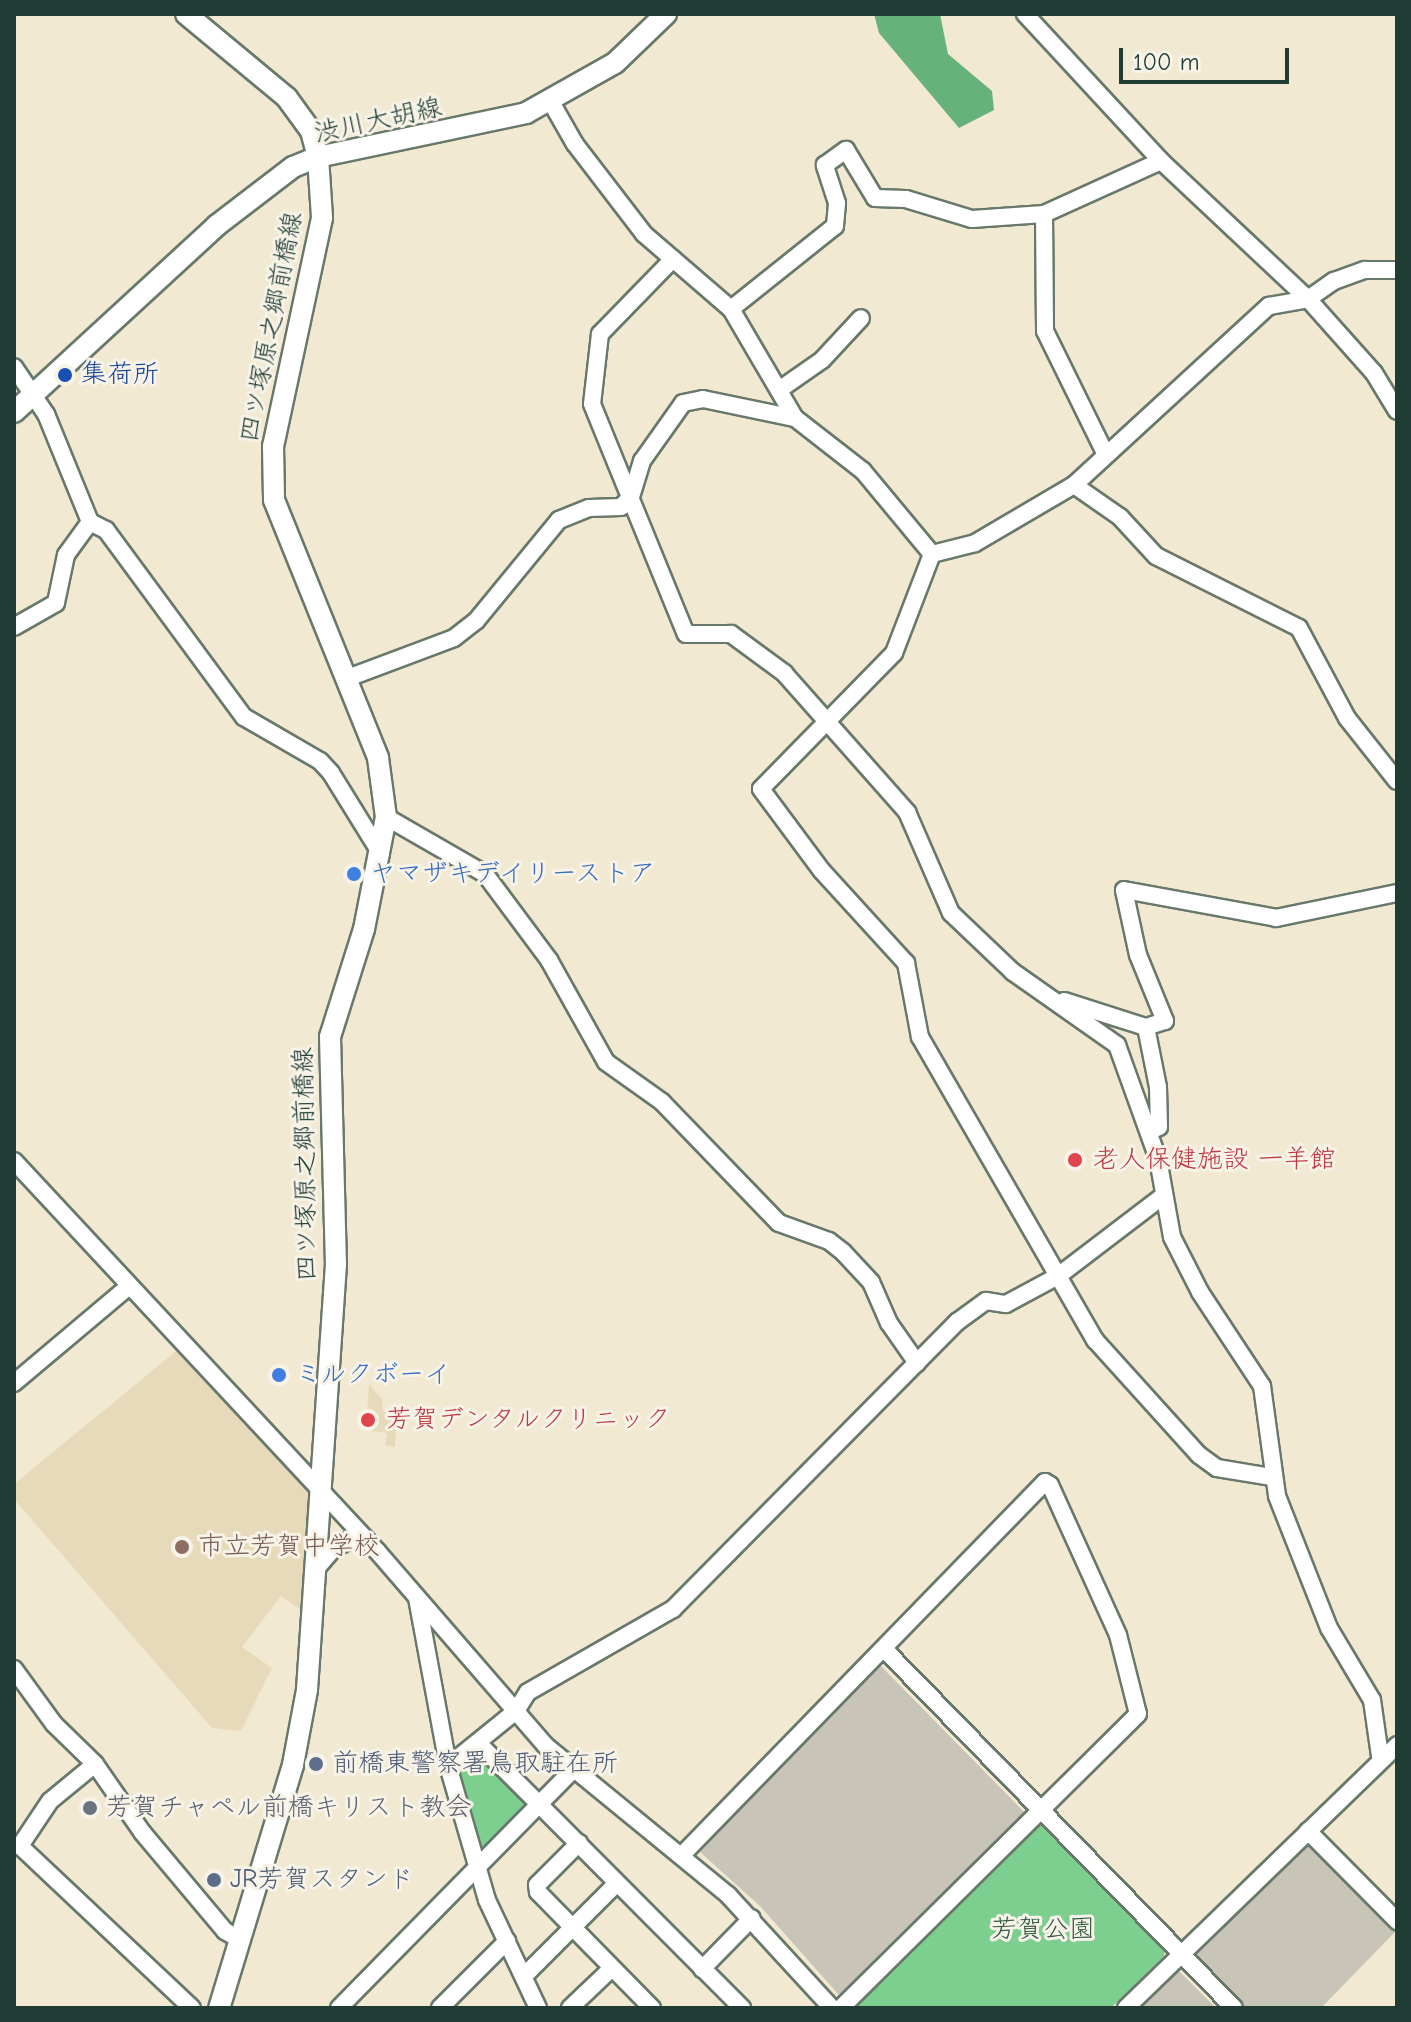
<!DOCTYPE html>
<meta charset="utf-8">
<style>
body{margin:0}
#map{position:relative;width:1411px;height:2022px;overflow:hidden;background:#f1e9d2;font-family:"Comic Neue","Klee One",sans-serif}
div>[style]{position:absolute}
.built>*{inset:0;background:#e7daba}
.industrial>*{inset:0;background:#c8c4b8}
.green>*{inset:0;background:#7dcf90}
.forest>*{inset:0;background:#66b27a}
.roads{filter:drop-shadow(2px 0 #68796b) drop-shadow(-2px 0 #68796b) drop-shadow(0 2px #68796b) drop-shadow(0 -2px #68796b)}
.minor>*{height:16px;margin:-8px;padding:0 8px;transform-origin:8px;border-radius:8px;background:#fff}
.major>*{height:20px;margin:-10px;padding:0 10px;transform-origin:10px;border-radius:10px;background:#fff}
.dots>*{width:22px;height:22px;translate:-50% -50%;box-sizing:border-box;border:4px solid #f7f3e8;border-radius:50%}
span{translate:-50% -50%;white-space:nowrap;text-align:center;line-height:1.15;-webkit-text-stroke:6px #f7f3e8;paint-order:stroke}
.street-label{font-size:26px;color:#1f3d34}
.transit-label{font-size:26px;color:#164399}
.left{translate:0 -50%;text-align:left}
.shop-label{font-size:26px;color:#366cbe}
.health-label{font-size:26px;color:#be3a42}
.education-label{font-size:26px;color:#785e54}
.service-label{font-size:26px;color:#4e5e75}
.worship-label{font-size:26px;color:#5b616d}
.park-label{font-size:26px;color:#325a46}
.frame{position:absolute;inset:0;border:16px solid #1f3d34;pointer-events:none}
.scale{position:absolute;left:1119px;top:48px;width:170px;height:36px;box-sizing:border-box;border:4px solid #1f3d34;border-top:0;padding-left:10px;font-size:24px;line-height:28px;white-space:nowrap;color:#1f3d34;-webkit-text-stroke:6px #f7f3e8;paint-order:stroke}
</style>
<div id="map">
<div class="built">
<div style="clip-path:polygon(180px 1348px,314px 1493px,304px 1612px,281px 1596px,242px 1647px,272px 1668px,241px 1731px,212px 1728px,14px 1499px,14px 1484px)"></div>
<div style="clip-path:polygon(369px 1384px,382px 1399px,383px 1411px,396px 1415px,395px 1447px,385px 1445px,387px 1433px,366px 1430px)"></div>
</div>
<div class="industrial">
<div style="clip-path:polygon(878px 1663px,1029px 1817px,846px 1996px,838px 1994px,760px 1906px,700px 1852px)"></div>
<div style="clip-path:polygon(1303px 1845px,1311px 1845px,1396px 1931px,1321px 2008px,1246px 2008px,1198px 1960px,1197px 1951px)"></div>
<div style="clip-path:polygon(1179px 1971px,1216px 2008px,1141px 2008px)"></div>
</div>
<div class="green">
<div style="clip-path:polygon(478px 1751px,529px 1802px,527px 1810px,485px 1852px,478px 1850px,455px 1766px)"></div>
<div style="clip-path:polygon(1039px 1826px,1048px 1826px,1165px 1948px,1164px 1956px,1111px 2008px,856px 2008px)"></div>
</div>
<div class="forest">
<div style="clip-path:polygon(874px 14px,940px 14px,948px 54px,992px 91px,994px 110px,959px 128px,879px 33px)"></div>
</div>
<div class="roads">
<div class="minor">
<div style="left:1025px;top:14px;width:200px;rotate:47.2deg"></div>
<div style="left:1161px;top:161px;width:202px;rotate:43.2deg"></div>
<div style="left:1308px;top:299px;width:99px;rotate:48.3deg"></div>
<div style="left:1374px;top:373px;width:44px;rotate:58.8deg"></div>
<div style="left:551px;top:102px;width:48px;rotate:60.3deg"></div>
<div style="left:575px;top:144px;width:113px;rotate:52.5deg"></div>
<div style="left:644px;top:234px;width:115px;rotate:40.8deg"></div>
<div style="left:731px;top:309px;width:126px;rotate:59.6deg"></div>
<div style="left:795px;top:418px;width:86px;rotate:37.9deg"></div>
<div style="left:863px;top:471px;width:108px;rotate:50.3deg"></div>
<div style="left:1044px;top:214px;width:117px;rotate:89.5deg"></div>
<div style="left:1045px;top:331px;width:136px;rotate:63.8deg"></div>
<div style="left:673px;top:259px;width:105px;rotate:134.2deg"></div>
<div style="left:600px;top:334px;width:70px;rotate:96.5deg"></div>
<div style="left:592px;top:404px;width:248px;rotate:67.8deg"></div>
<div style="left:686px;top:634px;width:45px"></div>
<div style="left:731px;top:634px;width:66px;rotate:36.3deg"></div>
<div style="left:784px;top:673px;width:186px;rotate:48.5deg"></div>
<div style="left:907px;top:812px;width:110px;rotate:66.5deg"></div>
<div style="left:951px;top:913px;width:86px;rotate:43.6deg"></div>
<div style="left:1013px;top:972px;width:127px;rotate:35.1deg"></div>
<div style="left:1117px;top:1045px;width:121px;rotate:70.2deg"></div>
<div style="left:1158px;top:1159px;width:79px;rotate:79.8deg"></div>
<div style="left:1172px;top:1237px;width:62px;rotate:63deg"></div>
<div style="left:1200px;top:1292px;width:113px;rotate:56.6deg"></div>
<div style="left:1262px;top:1386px;width:111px;rotate:82.2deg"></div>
<div style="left:1277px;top:1496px;width:142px;rotate:68.5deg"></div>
<div style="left:1329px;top:1628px;width:84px;rotate:59.2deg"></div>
<div style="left:1372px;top:1700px;width:57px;rotate:81.9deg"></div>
<div style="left:731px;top:309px;width:133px;rotate:-38.6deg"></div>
<div style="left:835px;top:226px;width:23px;rotate:-85deg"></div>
<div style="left:837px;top:203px;width:40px;rotate:-108deg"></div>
<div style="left:825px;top:165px;width:26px;rotate:-36deg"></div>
<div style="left:846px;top:150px;width:56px;rotate:58.9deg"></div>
<div style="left:875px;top:198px;width:31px;rotate:2deg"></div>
<div style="left:906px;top:199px;width:69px;rotate:16.9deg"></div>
<div style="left:972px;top:219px;width:72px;rotate:-4deg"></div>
<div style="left:1044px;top:214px;width:128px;rotate:-24.4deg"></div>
<div style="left:14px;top:367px;width:57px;rotate:55.8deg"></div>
<div style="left:46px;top:414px;width:117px;rotate:67.8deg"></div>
<div style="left:90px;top:522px;width:41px;rotate:126deg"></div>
<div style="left:66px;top:555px;width:49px;rotate:101.8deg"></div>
<div style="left:56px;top:603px;width:48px;rotate:150.3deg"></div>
<div style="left:779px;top:390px;width:52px;rotate:-34.9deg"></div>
<div style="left:822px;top:360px;width:57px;rotate:-47.1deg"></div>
<div style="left:1074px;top:485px;width:56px;rotate:34.8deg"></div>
<div style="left:1120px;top:517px;width:53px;rotate:47.3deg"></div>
<div style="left:1156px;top:556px;width:160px;rotate:26.7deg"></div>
<div style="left:1299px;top:628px;width:102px;rotate:61.9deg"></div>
<div style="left:1347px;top:718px;width:80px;rotate:51.6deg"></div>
<div style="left:90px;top:522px;width:18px;rotate:27deg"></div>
<div style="left:106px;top:530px;width:232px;rotate:53.6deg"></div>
<div style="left:244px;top:717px;width:88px;rotate:30.1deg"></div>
<div style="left:320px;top:761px;width:16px;rotate:47deg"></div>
<div style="left:331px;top:773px;width:95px;rotate:58.3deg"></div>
<div style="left:932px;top:554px;width:106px;rotate:111deg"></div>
<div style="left:894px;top:653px;width:190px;rotate:134.4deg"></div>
<div style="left:761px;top:789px;width:102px;rotate:53.4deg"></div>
<div style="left:822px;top:871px;width:125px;rotate:47.6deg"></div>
<div style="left:906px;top:963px;width:75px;rotate:79.3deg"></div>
<div style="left:920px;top:1037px;width:350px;rotate:60deg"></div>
<div style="left:1095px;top:1340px;width:155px;rotate:47.9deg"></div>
<div style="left:1199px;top:1455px;width:22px;rotate:36deg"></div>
<div style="left:1217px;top:1468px;width:56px;rotate:9.3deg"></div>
<div style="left:932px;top:554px;width:44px;rotate:-14.3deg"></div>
<div style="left:975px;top:543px;width:115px;rotate:-30.4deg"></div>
<div style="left:1074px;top:485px;width:265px;rotate:-42.6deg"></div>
<div style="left:1269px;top:306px;width:40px;rotate:-10deg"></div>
<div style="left:1308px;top:299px;width:32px;rotate:-35deg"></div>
<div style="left:1334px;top:281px;width:33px;rotate:-20deg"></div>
<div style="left:1365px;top:270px;width:32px"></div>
<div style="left:345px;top:679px;width:116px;rotate:-20.6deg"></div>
<div style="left:454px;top:638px;width:28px;rotate:-38deg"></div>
<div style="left:476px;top:621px;width:131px;rotate:-50.6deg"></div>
<div style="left:559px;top:520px;width:32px;rotate:-22deg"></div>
<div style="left:589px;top:508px;width:32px;rotate:-2deg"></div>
<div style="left:621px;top:507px;width:14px;rotate:-45deg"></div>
<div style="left:631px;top:497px;width:38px;rotate:-73deg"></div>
<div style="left:642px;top:461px;width:71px;rotate:-54.7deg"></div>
<div style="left:683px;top:403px;width:20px;rotate:-11deg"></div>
<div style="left:703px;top:399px;width:94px;rotate:11.7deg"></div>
<div style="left:386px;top:817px;width:114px;rotate:29.9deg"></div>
<div style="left:485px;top:874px;width:107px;rotate:53.3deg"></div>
<div style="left:549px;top:960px;width:117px;rotate:60.8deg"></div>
<div style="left:606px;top:1062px;width:69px;rotate:35.5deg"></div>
<div style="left:662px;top:1102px;width:168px;rotate:46deg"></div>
<div style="left:779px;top:1223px;width:53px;rotate:19.8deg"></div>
<div style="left:829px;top:1241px;width:18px;rotate:38deg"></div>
<div style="left:843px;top:1252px;width:41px;rotate:47deg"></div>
<div style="left:871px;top:1282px;width:45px;rotate:66.3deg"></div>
<div style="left:889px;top:1323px;width:49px;rotate:55deg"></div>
<div style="left:1064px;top:1001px;width:86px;rotate:17.6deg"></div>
<div style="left:1146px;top:1027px;width:20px;rotate:-18deg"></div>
<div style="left:1165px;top:1021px;width:71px;rotate:-112.2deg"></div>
<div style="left:1138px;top:955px;width:66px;rotate:-102.2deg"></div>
<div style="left:1124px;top:890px;width:155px;rotate:10.4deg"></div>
<div style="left:1276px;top:918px;width:124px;rotate:-11.7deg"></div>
<div style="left:1146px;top:1027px;width:61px;rotate:78.7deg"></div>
<div style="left:1158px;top:1087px;width:40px;rotate:88.6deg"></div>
<div style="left:1159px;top:1127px;width:10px;rotate:156deg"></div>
<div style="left:14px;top:1161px;width:533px;rotate:47.05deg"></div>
<div style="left:377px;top:1551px;width:258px;rotate:49.1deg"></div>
<div style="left:546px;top:1746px;width:235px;rotate:39.3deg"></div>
<div style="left:728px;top:1895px;width:154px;rotate:47.4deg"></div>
<div style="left:14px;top:1383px;width:150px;rotate:-40.1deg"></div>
<div style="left:315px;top:1570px;width:28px;rotate:-49deg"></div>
<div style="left:333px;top:1549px;width:17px;rotate:-28deg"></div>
<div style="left:348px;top:1541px;width:19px"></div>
<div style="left:417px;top:1598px;width:171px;rotate:79.5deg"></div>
<div style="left:884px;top:1649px;width:501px;rotate:45.73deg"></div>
<div style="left:14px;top:1669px;width:68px;rotate:54deg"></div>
<div style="left:54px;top:1724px;width:57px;rotate:44.3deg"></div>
<div style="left:95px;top:1764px;width:83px;rotate:55.3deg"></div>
<div style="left:142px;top:1832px;width:129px;rotate:50deg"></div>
<div style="left:225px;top:1931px;width:16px;rotate:30deg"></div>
<div style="left:479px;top:1744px;width:373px;rotate:45.1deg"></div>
<div style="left:95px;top:1764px;width:58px;rotate:140.6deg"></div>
<div style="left:50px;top:1801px;width:54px;rotate:123.7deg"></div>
<div style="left:20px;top:1846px;width:236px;rotate:43.3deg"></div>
<div style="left:1308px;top:1831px;width:127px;rotate:45.3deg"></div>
<div style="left:579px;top:1843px;width:59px;rotate:135deg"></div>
<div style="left:537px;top:1885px;width:7px;rotate:82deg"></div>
<div style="left:538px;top:1892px;width:163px;rotate:45.5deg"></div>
<div style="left:681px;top:1856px;width:522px;rotate:-45.78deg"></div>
<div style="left:1045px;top:1482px;width:6px;rotate:31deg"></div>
<div style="left:1050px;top:1485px;width:165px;rotate:65.6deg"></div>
<div style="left:1118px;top:1635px;width:81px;rotate:75.8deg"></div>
<div style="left:1138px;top:1714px;width:418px;rotate:135.3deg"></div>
<div style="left:702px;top:1969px;width:71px;rotate:-45.6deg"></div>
<div style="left:525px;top:1975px;width:130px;rotate:-45deg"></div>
<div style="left:339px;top:2008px;width:332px;rotate:-45.5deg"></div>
<div style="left:440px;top:2008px;width:95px;rotate:-45deg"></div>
<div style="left:538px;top:2008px;width:119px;rotate:-115.3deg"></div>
<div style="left:487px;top:1900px;width:140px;rotate:-106.2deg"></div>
<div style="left:448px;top:1766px;width:87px;rotate:-39deg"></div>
<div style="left:516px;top:1711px;width:22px;rotate:-58deg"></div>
<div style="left:528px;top:1692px;width:167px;rotate:-29.8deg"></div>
<div style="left:673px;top:1609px;width:404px;rotate:-45.3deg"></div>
<div style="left:957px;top:1322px;width:36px;rotate:-36deg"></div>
<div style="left:986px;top:1301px;width:20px;rotate:9deg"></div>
<div style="left:1006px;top:1304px;width:59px;rotate:-28.3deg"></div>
<div style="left:1058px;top:1276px;width:132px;rotate:-37.3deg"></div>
<div style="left:570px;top:2008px;width:58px;rotate:-43.6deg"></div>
<div style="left:1126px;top:2008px;width:378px;rotate:-44.1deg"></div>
</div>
<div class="major">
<div style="left:186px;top:14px;width:131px;rotate:39.7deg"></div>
<div style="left:287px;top:98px;width:41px;rotate:54deg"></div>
<div style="left:311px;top:131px;width:27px;rotate:75deg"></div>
<div style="left:318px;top:157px;width:61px;rotate:86.2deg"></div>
<div style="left:322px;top:218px;width:233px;rotate:102.1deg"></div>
<div style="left:273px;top:446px;width:54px;rotate:88.9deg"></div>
<div style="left:274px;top:500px;width:278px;rotate:68deg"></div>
<div style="left:378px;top:758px;width:60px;rotate:82.3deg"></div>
<div style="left:386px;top:817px;width:114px;rotate:101.1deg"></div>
<div style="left:364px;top:929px;width:113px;rotate:107.5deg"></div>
<div style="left:330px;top:1037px;width:227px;rotate:88.5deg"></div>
<div style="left:336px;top:1264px;width:427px;rotate:93.9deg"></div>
<div style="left:307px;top:1690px;width:76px;rotate:100.6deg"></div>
<div style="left:293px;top:1765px;width:254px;rotate:106.9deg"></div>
<div style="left:14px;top:412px;width:275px;rotate:-42.6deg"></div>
<div style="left:216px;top:226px;width:97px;rotate:-37.5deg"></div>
<div style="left:293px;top:167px;width:27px;rotate:-22deg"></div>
<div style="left:318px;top:157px;width:213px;rotate:-11.9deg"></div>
<div style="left:526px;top:113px;width:102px;rotate:-29.3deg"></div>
<div style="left:615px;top:63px;width:71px;rotate:-43.9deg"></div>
</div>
</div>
<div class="dots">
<div style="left:65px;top:375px;background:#1a4fb4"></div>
<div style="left:354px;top:874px;background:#3f7fe0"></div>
<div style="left:1075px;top:1160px;background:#e0444e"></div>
<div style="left:279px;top:1375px;background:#3f7fe0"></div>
<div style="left:368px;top:1420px;background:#e0444e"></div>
<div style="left:182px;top:1547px;background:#8d6e63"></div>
<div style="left:316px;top:1764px;background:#5c6f8a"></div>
<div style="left:90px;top:1808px;background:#6b7280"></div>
<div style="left:214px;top:1880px;background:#5c6f8a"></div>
</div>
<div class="street-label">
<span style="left:378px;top:121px;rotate:-12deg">渋川大胡線</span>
<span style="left:272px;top:327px;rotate:-79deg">四ツ塚原之郷前橋線</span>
<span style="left:306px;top:1164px;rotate:-91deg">四ツ塚原之郷前橋線</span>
</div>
<div class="transit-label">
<span class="left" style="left:81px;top:375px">集荷所</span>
</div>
<div class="shop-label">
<span class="left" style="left:370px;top:874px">ヤマザキデイリーストア</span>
<span class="left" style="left:295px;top:1375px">ミルクボーイ</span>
</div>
<div class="health-label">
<span class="left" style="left:1093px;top:1160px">老人保健施設 一羊館</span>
<span class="left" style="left:386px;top:1420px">芳賀デンタルクリニック</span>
</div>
<div class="education-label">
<span class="left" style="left:198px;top:1547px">市立芳賀中学校</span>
</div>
<div class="service-label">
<span class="left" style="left:332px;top:1764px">前橋東警察署鳥取駐在所</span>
<span class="left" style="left:230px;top:1880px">JR芳賀スタンド</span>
</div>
<div class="worship-label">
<span class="left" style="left:106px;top:1808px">芳賀チャペル前橋キリスト教会</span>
</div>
<div class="park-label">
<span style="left:1043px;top:1930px">芳賀公園</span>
</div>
<div class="frame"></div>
<div class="scale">100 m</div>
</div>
